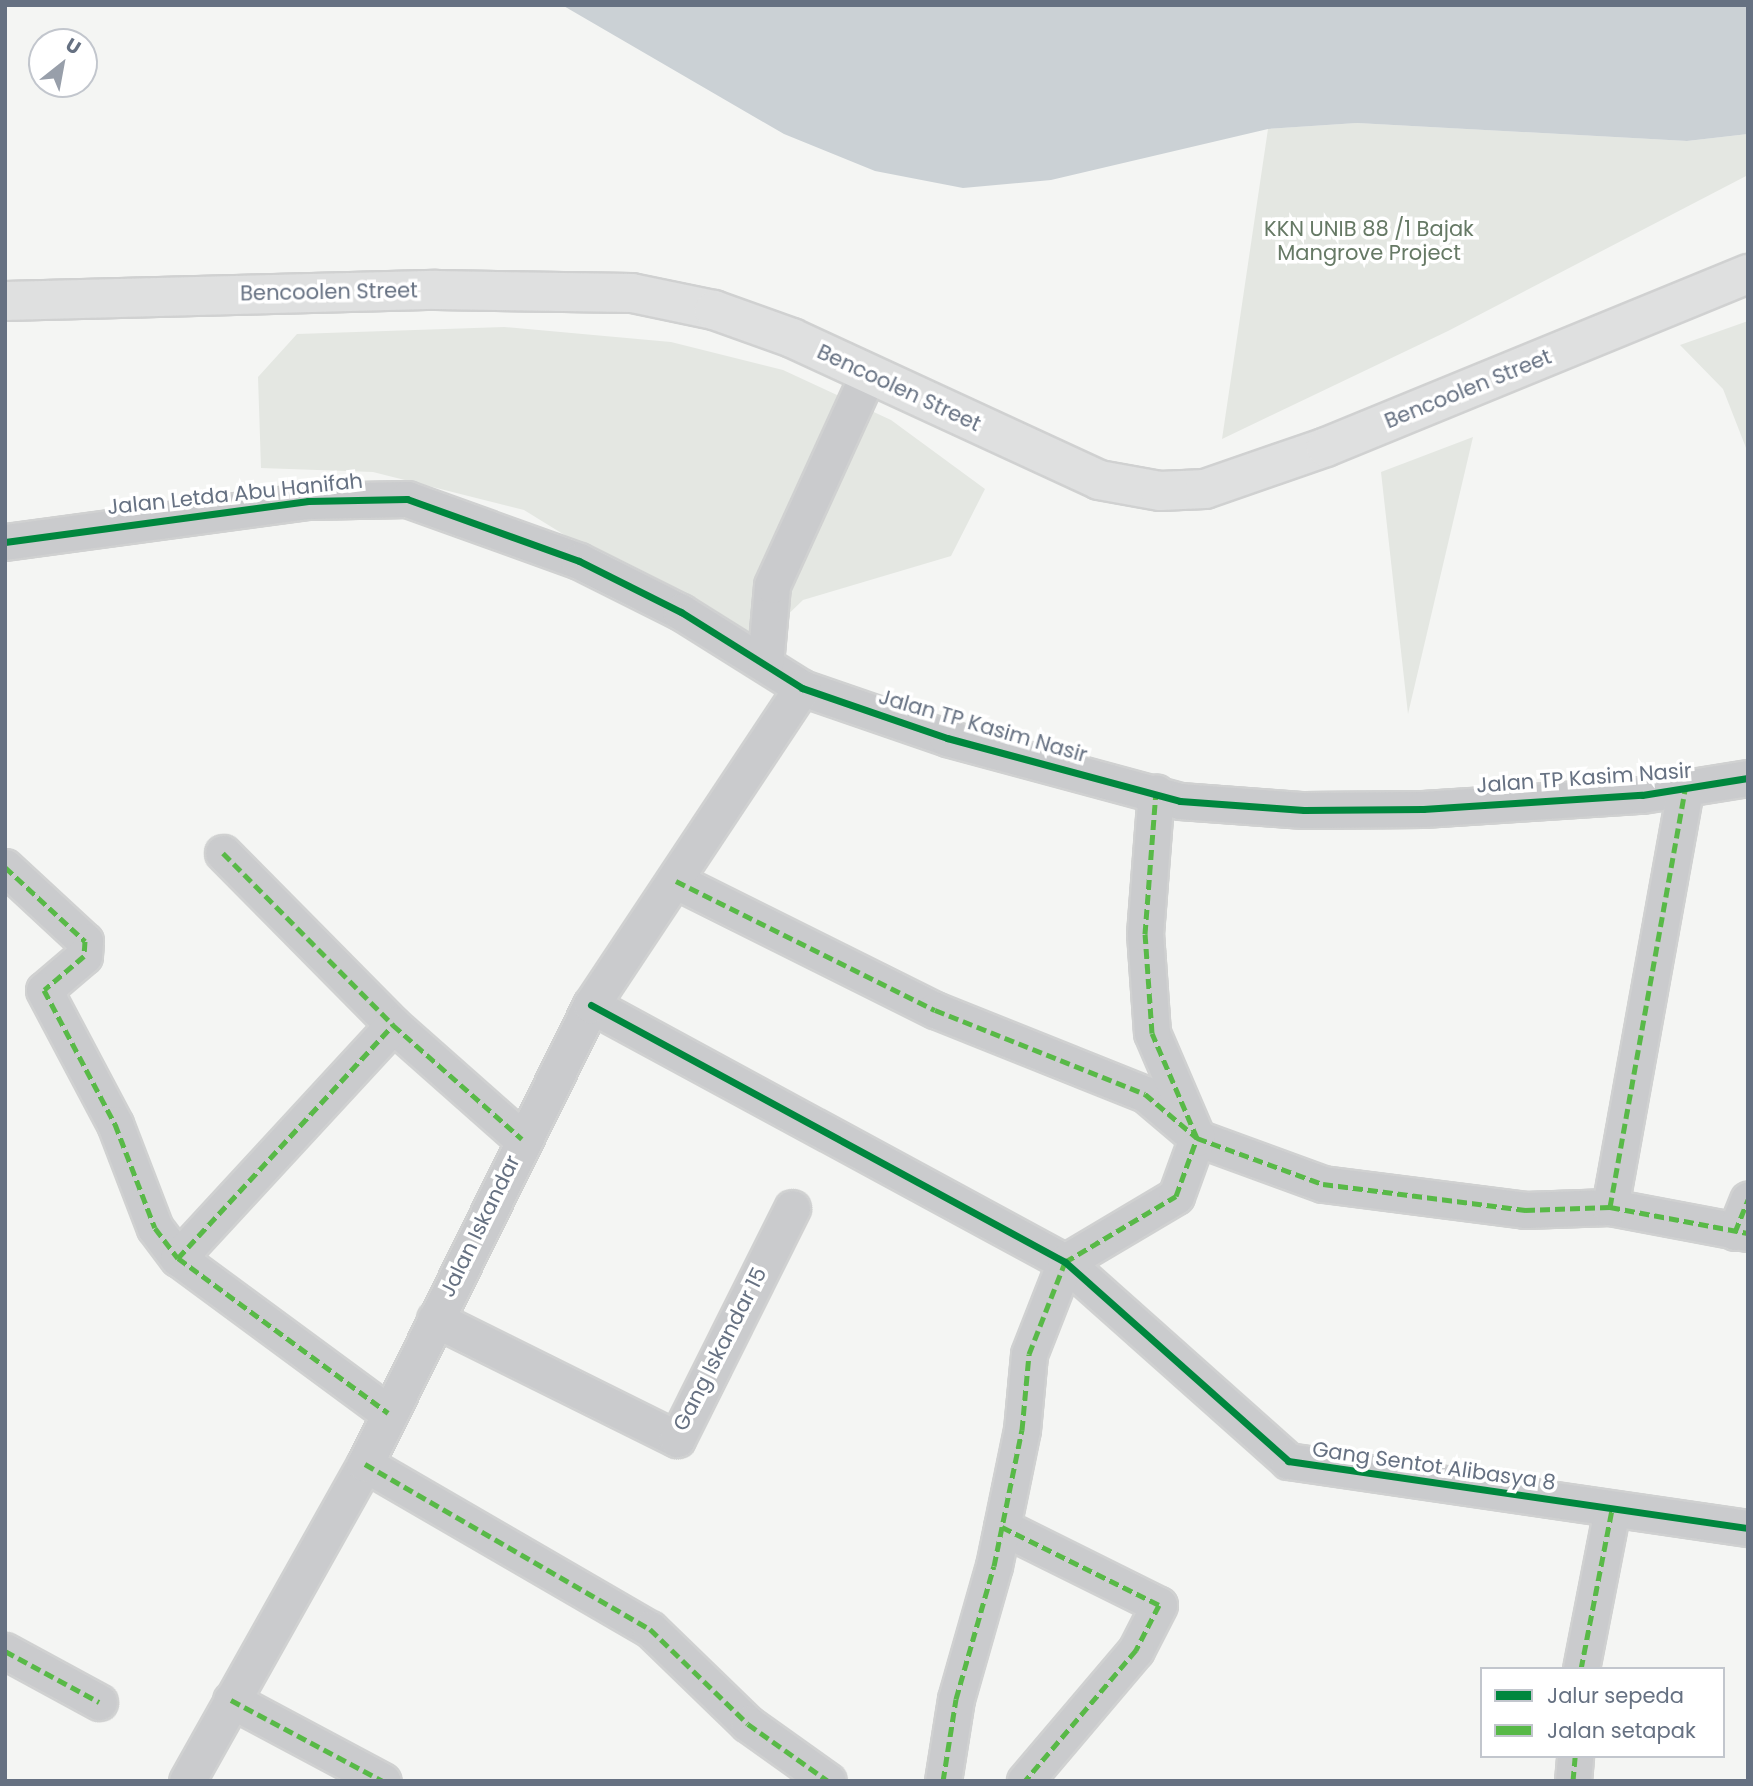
<!DOCTYPE html>
<style>
body{margin:0}
#map{position:relative;width:1753px;height:1786px;overflow:hidden;background:#f4f5f3;font-family:Poppins,sans-serif}
div>[style]{position:absolute}
.green>*{inset:0;background:#e4e7e2}
.water>*{inset:0;background:#cbd1d5}
.roads{filter:drop-shadow(2px 0 #d0d1d1) drop-shadow(-2px 0 #d0d1d1) drop-shadow(0 2px #d0d1d1) drop-shadow(0 -2px #d0d1d1)}
.minor>*{height:35px;margin:-17.5px;padding:0 17.5px;transform-origin:17.5px;border-radius:17.5px;background:#cacbcd}
.major>*{height:38px;margin:-19px;padding:0 19px;transform-origin:19px;border-radius:19px;background:#dfe0e0}
.quiet>*{height:5px;margin-top:-2.5px;transform-origin:0;background:repeating-linear-gradient(90deg,#58b947 0 10px,transparent 0 15px)}
.cycleway>*{height:7px;margin:-3.5px;padding:0 3.5px;transform-origin:3.5px;border-radius:3.5px;background:#00873e}
span{translate:-50% -50%;white-space:nowrap;text-align:center;line-height:1.15;-webkit-text-stroke:7px #fff;paint-order:stroke}
.park-label{font-size:21px;color:#667965}
.street-label{font-size:21px;color:#667182}
.frame{position:absolute;inset:0;border:7px solid #667182;pointer-events:none}
.legend{position:absolute;left:1480px;top:1667px;width:245px;height:91px;box-sizing:border-box;background:#fff;border:2px solid #c2c6cd;margin:0;padding:9px 12px;list-style:none;font-size:21px;color:#667182}
.legend li{display:flex;align-items:center;gap:14px;height:35px}
.legend b{width:35px;border:2px solid #c2c6cd}
.north{position:absolute;left:28px;top:28px;width:70px;height:70px;box-sizing:border-box;background:#fff;border:2px solid #c2c6cd;border-radius:50%;rotate:31deg;font-size:19px;font-weight:700;line-height:28px;text-align:center;color:#667182}
.north::after{content:'';display:block;margin:auto;width:24px;height:32px;background:#989faa;clip-path:polygon(50% 0,100% 100%,50% 72%,0 100%)}
</style>
<div id="map">
<div class="green">
<div style="clip-path:polygon(1357px 123px,1687px 141px,1748px 134px,1748px 175px,1448px 331px,1222px 439px,1268px 129px)"></div>
<div style="clip-path:polygon(1748px 321px,1748px 453px,1723px 389px,1680px 345px)"></div>
<div style="clip-path:polygon(504px 327px,671px 342px,783px 370px,891px 420px,985px 489px,951px 556px,803px 600px,751px 650px,524px 510px,373px 472px,261px 468px,258px 377px,297px 334px)"></div>
<div style="clip-path:polygon(1473px 437px,1408px 714px,1381px 472px)"></div>
</div>
<div class="water">
<div style="clip-path:polygon(562px 5px,1748px 5px,1748px 134px,1687px 141px,1357px 123px,1268px 129px,1051px 180px,963px 188px,875px 171px,784px 134px)"></div>
</div>
<div class="roads">
<div class="minor">
<div style="left:5px;top:542px;width:306px;rotate:-7.7deg"></div>
<div style="left:308px;top:501px;width:99px;rotate:-1.2deg"></div>
<div style="left:407px;top:499px;width:183px;rotate:19.8deg"></div>
<div style="left:579px;top:561px;width:114px;rotate:26.6deg"></div>
<div style="left:681px;top:612px;width:143px;rotate:32.1deg"></div>
<div style="left:802px;top:688px;width:153px;rotate:19deg"></div>
<div style="left:947px;top:738px;width:241px;rotate:15.1deg"></div>
<div style="left:1180px;top:801px;width:124px;rotate:4.2deg"></div>
<div style="left:1304px;top:810px;width:119px;rotate:-0.5deg"></div>
<div style="left:1423px;top:809px;width:219px;rotate:-3.7deg"></div>
<div style="left:1642px;top:795px;width:107px;rotate:-9.1deg"></div>
<div style="left:765px;top:664px;width:79px;rotate:-84.9deg"></div>
<div style="left:772px;top:585px;width:232px;rotate:-65.5deg"></div>
<div style="left:223px;top:853px;width:242px;rotate:45.3deg"></div>
<div style="left:393px;top:1025px;width:172px;rotate:41.5deg"></div>
<div style="left:5px;top:867px;width:109px;rotate:42.8deg"></div>
<div style="left:85px;top:941px;width:15px;rotate:94deg"></div>
<div style="left:84px;top:956px;width:52px;rotate:139.6deg"></div>
<div style="left:44px;top:990px;width:152px;rotate:62.1deg"></div>
<div style="left:115px;top:1124px;width:111px;rotate:69deg"></div>
<div style="left:155px;top:1228px;width:38px;rotate:53deg"></div>
<div style="left:178px;top:1258px;width:261px;rotate:36.4deg"></div>
<div style="left:676px;top:881px;width:289px;rotate:26.5deg"></div>
<div style="left:935px;top:1010px;width:226px;rotate:21.8deg"></div>
<div style="left:1145px;top:1094px;width:68px;rotate:40.2deg"></div>
<div style="left:1197px;top:1138px;width:134px;rotate:20.1deg"></div>
<div style="left:1323px;top:1184px;width:204px;rotate:7.3deg"></div>
<div style="left:1525px;top:1210px;width:85px;rotate:-2deg"></div>
<div style="left:1610px;top:1207px;width:140px;rotate:10.7deg"></div>
<div style="left:591px;top:1005px;width:539px;rotate:28.47deg"></div>
<div style="left:1065px;top:1262px;width:299px;rotate:41.7deg"></div>
<div style="left:1288px;top:1461px;width:465px;rotate:8.3deg"></div>
<div style="left:1610px;top:1207px;width:424px;rotate:-79.8deg"></div>
<div style="left:1735px;top:1232px;width:35px;rotate:-68deg"></div>
<div style="left:178px;top:1258px;width:317px;rotate:-47.3deg"></div>
<div style="left:435px;top:1319px;width:270px;rotate:26.4deg"></div>
<div style="left:677px;top:1439px;width:258px;rotate:-63.5deg"></div>
<div style="left:365px;top:1464px;width:329px;rotate:30.1deg"></div>
<div style="left:650px;top:1629px;width:136px;rotate:44.1deg"></div>
<div style="left:748px;top:1724px;width:98px;rotate:35.5deg"></div>
<div style="left:1002px;top:1527px;width:175px;rotate:26.4deg"></div>
<div style="left:1159px;top:1605px;width:51px;rotate:117.1deg"></div>
<div style="left:1136px;top:1650px;width:172px;rotate:130.3deg"></div>
<div style="left:5px;top:1651px;width:107px;rotate:28.5deg"></div>
<div style="left:1581px;top:1669px;width:163px;rotate:-79deg"></div>
<div style="left:231px;top:1700px;width:172px;rotate:28.1deg"></div>
<div style="left:187px;top:1781px;width:364px;rotate:-60.7deg"></div>
<div style="left:365px;top:1464px;width:512px;rotate:-63.79deg"></div>
<div style="left:591px;top:1005px;width:381px;rotate:-56.4deg"></div>
<div style="left:943px;top:1781px;width:83px;rotate:-81deg"></div>
<div style="left:956px;top:1699px;width:138px;rotate:-74.1deg"></div>
<div style="left:994px;top:1566px;width:139px;rotate:-78.4deg"></div>
<div style="left:1022px;top:1430px;width:76px;rotate:-84.7deg"></div>
<div style="left:1029px;top:1354px;width:99px;rotate:-68.6deg"></div>
<div style="left:1065px;top:1262px;width:129px;rotate:-30.7deg"></div>
<div style="left:1176px;top:1196px;width:62px;rotate:-70.1deg"></div>
<div style="left:1197px;top:1138px;width:114px;rotate:-113.2deg"></div>
<div style="left:1152px;top:1033px;width:99px;rotate:-94deg"></div>
<div style="left:1145px;top:934px;width:142px;rotate:-85.6deg"></div>
<div style="left:1573px;top:1781px;width:25px;rotate:-85deg"></div>
</div>
<div class="major">
<div style="left:5px;top:301px;width:431px;rotate:-1.5deg"></div>
<div style="left:436px;top:290px;width:196px;rotate:0.9deg"></div>
<div style="left:632px;top:293px;width:84px;rotate:11.7deg"></div>
<div style="left:714px;top:310px;width:83px;rotate:19.7deg"></div>
<div style="left:792px;top:338px;width:338px;rotate:24.8deg"></div>
<div style="left:1099px;top:480px;width:62px;rotate:10.2deg"></div>
<div style="left:1160px;top:491px;width:45px;rotate:-2.5deg"></div>
<div style="left:1205px;top:489px;width:128px;rotate:-19.1deg"></div>
<div style="left:1326px;top:447px;width:456px;rotate:-22.3deg"></div>
</div>
</div>
<div class="quiet">
<div style="left:223px;top:853px;width:242px;rotate:45.3deg"></div>
<div style="left:393px;top:1025px;width:172px;rotate:41.5deg"></div>
<div style="left:5px;top:867px;width:109px;rotate:42.8deg"></div>
<div style="left:85px;top:941px;width:15px;rotate:94deg"></div>
<div style="left:84px;top:956px;width:52px;rotate:139.6deg"></div>
<div style="left:44px;top:990px;width:152px;rotate:62.1deg"></div>
<div style="left:115px;top:1124px;width:111px;rotate:69deg"></div>
<div style="left:155px;top:1228px;width:38px;rotate:53deg"></div>
<div style="left:178px;top:1258px;width:261px;rotate:36.4deg"></div>
<div style="left:676px;top:881px;width:289px;rotate:26.5deg"></div>
<div style="left:935px;top:1010px;width:226px;rotate:21.8deg"></div>
<div style="left:1145px;top:1094px;width:68px;rotate:40.2deg"></div>
<div style="left:1197px;top:1138px;width:134px;rotate:20.1deg"></div>
<div style="left:1323px;top:1184px;width:204px;rotate:7.3deg"></div>
<div style="left:1525px;top:1210px;width:85px;rotate:-2deg"></div>
<div style="left:1610px;top:1207px;width:140px;rotate:10.7deg"></div>
<div style="left:1610px;top:1207px;width:424px;rotate:-79.8deg"></div>
<div style="left:1735px;top:1232px;width:35px;rotate:-68deg"></div>
<div style="left:178px;top:1258px;width:317px;rotate:-47.3deg"></div>
<div style="left:365px;top:1464px;width:329px;rotate:30.1deg"></div>
<div style="left:650px;top:1629px;width:136px;rotate:44.1deg"></div>
<div style="left:748px;top:1724px;width:98px;rotate:35.5deg"></div>
<div style="left:1002px;top:1527px;width:175px;rotate:26.4deg"></div>
<div style="left:1159px;top:1605px;width:51px;rotate:117.1deg"></div>
<div style="left:1136px;top:1650px;width:172px;rotate:130.3deg"></div>
<div style="left:5px;top:1651px;width:107px;rotate:28.5deg"></div>
<div style="left:1581px;top:1669px;width:163px;rotate:-79deg"></div>
<div style="left:231px;top:1700px;width:172px;rotate:28.1deg"></div>
<div style="left:943px;top:1781px;width:83px;rotate:-81deg"></div>
<div style="left:956px;top:1699px;width:138px;rotate:-74.1deg"></div>
<div style="left:994px;top:1566px;width:139px;rotate:-78.4deg"></div>
<div style="left:1022px;top:1430px;width:76px;rotate:-84.7deg"></div>
<div style="left:1029px;top:1354px;width:99px;rotate:-68.6deg"></div>
<div style="left:1065px;top:1262px;width:129px;rotate:-30.7deg"></div>
<div style="left:1176px;top:1196px;width:62px;rotate:-70.1deg"></div>
<div style="left:1197px;top:1138px;width:114px;rotate:-113.2deg"></div>
<div style="left:1152px;top:1033px;width:99px;rotate:-94deg"></div>
<div style="left:1145px;top:934px;width:142px;rotate:-85.6deg"></div>
<div style="left:1573px;top:1781px;width:25px;rotate:-85deg"></div>
</div>
<div class="cycleway">
<div style="left:5px;top:542px;width:306px;rotate:-7.7deg"></div>
<div style="left:308px;top:501px;width:99px;rotate:-1.2deg"></div>
<div style="left:407px;top:499px;width:183px;rotate:19.8deg"></div>
<div style="left:579px;top:561px;width:114px;rotate:26.6deg"></div>
<div style="left:681px;top:612px;width:143px;rotate:32.1deg"></div>
<div style="left:802px;top:688px;width:153px;rotate:19deg"></div>
<div style="left:947px;top:738px;width:241px;rotate:15.1deg"></div>
<div style="left:1180px;top:801px;width:124px;rotate:4.2deg"></div>
<div style="left:1304px;top:810px;width:119px;rotate:-0.5deg"></div>
<div style="left:1423px;top:809px;width:219px;rotate:-3.7deg"></div>
<div style="left:1642px;top:795px;width:107px;rotate:-9.1deg"></div>
<div style="left:591px;top:1005px;width:539px;rotate:28.47deg"></div>
<div style="left:1065px;top:1262px;width:299px;rotate:41.7deg"></div>
<div style="left:1288px;top:1461px;width:465px;rotate:8.3deg"></div>
</div>
<div class="park-label">
<span style="left:1369px;top:241px">KKN UNIB 88 /1 Bajak<br>Mangrove Project</span>
</div>
<div class="street-label">
<span style="left:329px;top:292px;rotate:-1deg">Bencoolen Street</span>
<span style="left:899px;top:388px;rotate:25deg">Bencoolen Street</span>
<span style="left:1468px;top:389px;rotate:-22deg">Bencoolen Street</span>
<span style="left:235px;top:494px;rotate:-6deg">Jalan Letda Abu Hanifah</span>
<span style="left:983px;top:726px;rotate:16deg">Jalan TP Kasim Nasir</span>
<span style="left:1584px;top:778px;rotate:-4deg">Jalan TP Kasim Nasir</span>
<span style="left:480px;top:1226px;rotate:-64deg">Jalan Iskandar</span>
<span style="left:720px;top:1349px;rotate:-63deg">Gang Iskandar 15</span>
<span style="left:1434px;top:1466px;rotate:8deg">Gang Sentot Alibasya 8</span>
</div>
<div class="frame"></div>
<ul class="legend">
<li><b style="height:9px;background:#00873e"></b>Jalur sepeda</li>
<li><b style="height:9px;background:#58b947"></b>Jalan setapak</li>
</ul>
<div class="north">U</div>
</div>
